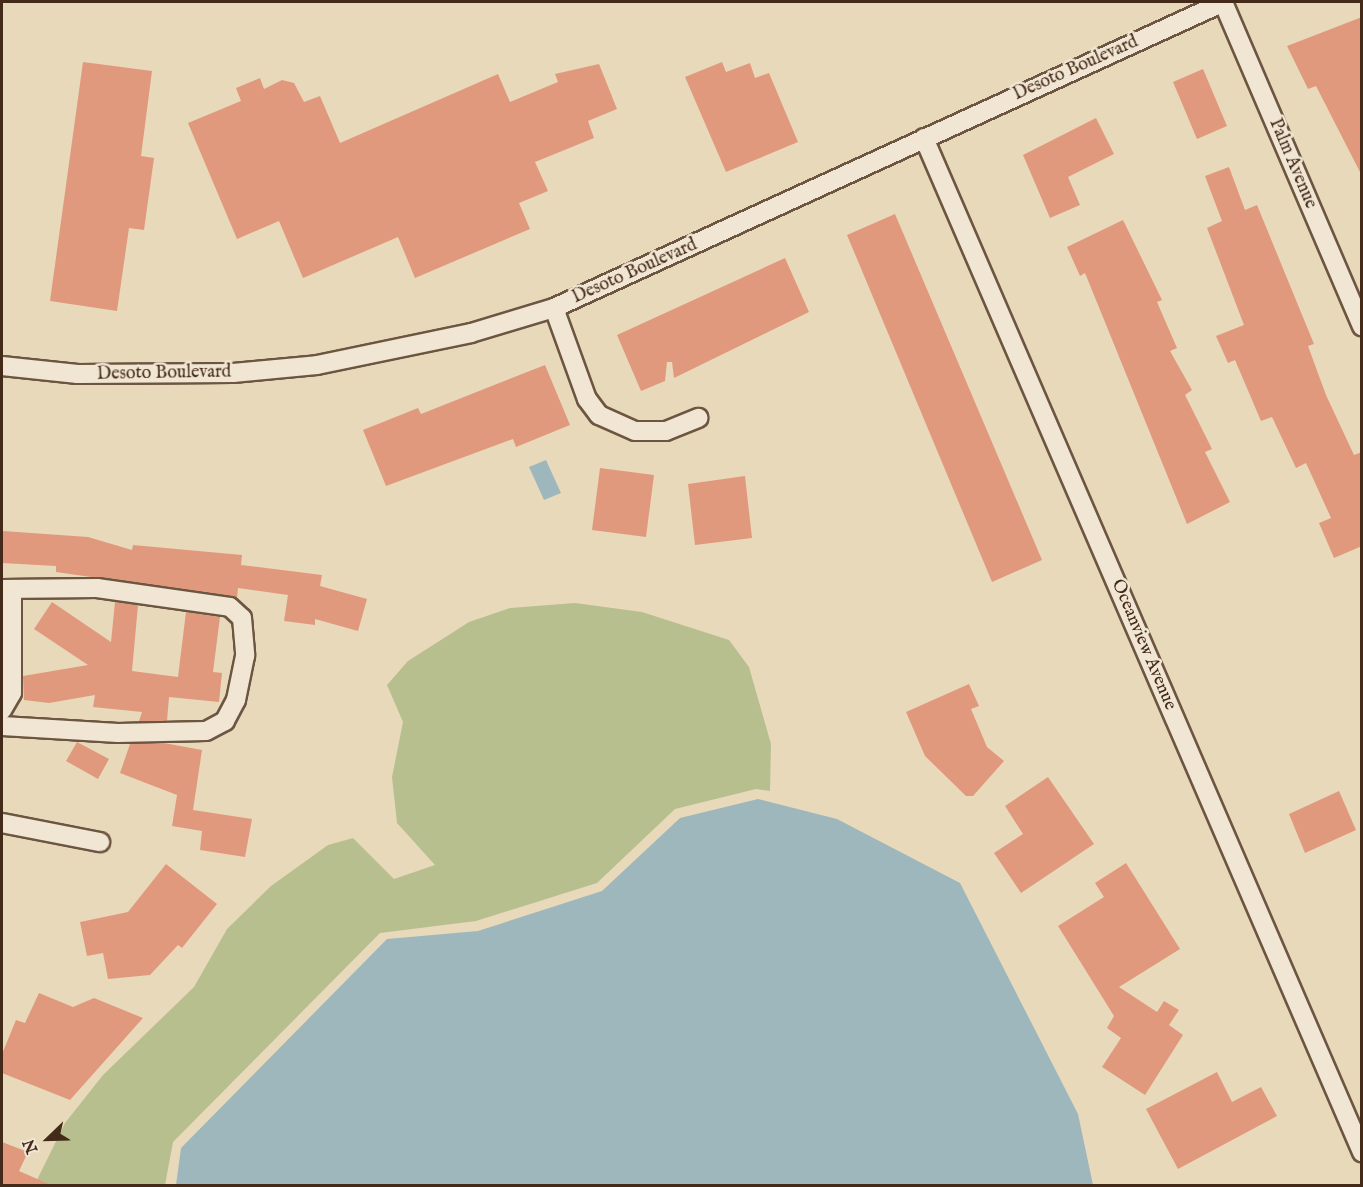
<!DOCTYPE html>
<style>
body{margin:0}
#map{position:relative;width:1363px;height:1187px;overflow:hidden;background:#e8d9bb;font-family:"IM FELL English",serif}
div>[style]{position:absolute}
.green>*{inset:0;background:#b8bf8f}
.water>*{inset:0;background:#9eb7bc}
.building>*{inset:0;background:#e1997e}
.roads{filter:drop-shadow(2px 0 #6d5641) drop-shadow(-2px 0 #6d5641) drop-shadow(0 2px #6d5641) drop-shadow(0 -2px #6d5641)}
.minor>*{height:18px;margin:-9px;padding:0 9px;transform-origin:9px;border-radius:9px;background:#f0e6d3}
span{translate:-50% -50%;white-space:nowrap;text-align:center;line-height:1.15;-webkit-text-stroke:5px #f0e6d3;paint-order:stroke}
.street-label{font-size:18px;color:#442a18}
.frame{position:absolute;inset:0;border:3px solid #442a18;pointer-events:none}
.north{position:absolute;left:18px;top:1109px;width:60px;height:60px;-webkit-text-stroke:4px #f0e6d3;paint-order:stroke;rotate:247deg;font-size:16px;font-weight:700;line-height:24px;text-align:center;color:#442a18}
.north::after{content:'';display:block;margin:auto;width:21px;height:27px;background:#442a18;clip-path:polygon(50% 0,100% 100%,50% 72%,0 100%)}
</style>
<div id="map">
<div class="green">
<div style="clip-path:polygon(575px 603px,642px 612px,729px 640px,749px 667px,771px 744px,770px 791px,756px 789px,675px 809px,597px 883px,476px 921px,380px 933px,173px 1142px,165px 1185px,34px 1186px,65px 1123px,103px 1075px,194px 987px,227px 929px,271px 886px,328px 845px,353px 838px,394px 879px,435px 865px,397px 823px,392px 777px,403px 722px,387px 685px,408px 661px,469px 622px,510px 608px)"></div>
</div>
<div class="water">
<div style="clip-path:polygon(546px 460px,561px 493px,544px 500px,529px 467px)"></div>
<div style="clip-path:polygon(758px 799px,837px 819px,960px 883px,1078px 1114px,1093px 1185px,176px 1185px,181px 1148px,387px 939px,478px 931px,602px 891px,680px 818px)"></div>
</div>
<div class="building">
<div style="clip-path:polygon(1362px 17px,1362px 176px,1316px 86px,1308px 89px,1287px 46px)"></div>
<div style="clip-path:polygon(83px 62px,152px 71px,141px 156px,154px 158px,144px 230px,129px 228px,117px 311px,50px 301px)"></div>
<div style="clip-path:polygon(722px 62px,726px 72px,750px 63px,755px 78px,769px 73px,798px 142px,726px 172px,685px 77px)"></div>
<div style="clip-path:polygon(599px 64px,617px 109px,588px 121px,594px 138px,535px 162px,548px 191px,519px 203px,530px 229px,415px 278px,398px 237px,303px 278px,279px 221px,237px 239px,188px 123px,241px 101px,236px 88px,260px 78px,264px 89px,282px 80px,294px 83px,304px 102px,320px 96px,340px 143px,498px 74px,510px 102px,558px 82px,555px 74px)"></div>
<div style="clip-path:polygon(1203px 69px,1227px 126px,1197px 139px,1173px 82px)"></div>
<div style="clip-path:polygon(1096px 118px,1114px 154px,1068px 177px,1080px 205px,1050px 218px,1023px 155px)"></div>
<div style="clip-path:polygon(1229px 167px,1245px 210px,1257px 205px,1314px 344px,1308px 346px,1326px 395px,1354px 455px,1362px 452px,1362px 546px,1334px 558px,1319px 523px,1331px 518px,1306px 463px,1296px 468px,1272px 417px,1261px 421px,1235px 360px,1228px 363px,1216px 336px,1244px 325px,1207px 228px,1222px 221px,1205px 176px)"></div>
<div style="clip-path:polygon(895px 214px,1042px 560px,992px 582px,847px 235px)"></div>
<div style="clip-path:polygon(1123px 220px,1162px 300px,1157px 302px,1177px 348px,1170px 351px,1192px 390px,1185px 395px,1212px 449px,1205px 452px,1230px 502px,1187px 524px,1085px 273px,1080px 276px,1067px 247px)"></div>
<div style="clip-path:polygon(785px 258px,809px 312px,674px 378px,672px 362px,667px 362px,665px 381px,641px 391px,617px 335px)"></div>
<div style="clip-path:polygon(545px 365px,570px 425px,516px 447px,513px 439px,386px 486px,363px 430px,418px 408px,421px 414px)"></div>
<div style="clip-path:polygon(600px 468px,654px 475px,646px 537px,592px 530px)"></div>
<div style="clip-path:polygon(745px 476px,752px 538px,695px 545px,688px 484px)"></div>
<div style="clip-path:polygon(3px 531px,88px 537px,132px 550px,133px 545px,242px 555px,241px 565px,322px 575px,320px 586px,367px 599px,358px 631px,315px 619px,315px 625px,284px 621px,288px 595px,238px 588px,237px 598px,56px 572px,56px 566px,2px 563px)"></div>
<div style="clip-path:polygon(52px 602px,111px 642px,115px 602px,138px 605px,132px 671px,178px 677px,186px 612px,220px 617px,213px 672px,222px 673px,219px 702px,169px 697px,167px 721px,139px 721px,142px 712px,93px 707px,95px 695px,49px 703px,24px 700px,23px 676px,88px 665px,34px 629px)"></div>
<div style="clip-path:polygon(969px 684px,979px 706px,971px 709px,987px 747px,1004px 761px,973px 796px,966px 796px,925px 756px,906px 712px)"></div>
<div style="clip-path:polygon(77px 742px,109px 759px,98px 779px,66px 761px)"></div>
<div style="clip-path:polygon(164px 743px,202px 750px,193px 810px,252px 819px,245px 857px,200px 850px,202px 831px,172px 826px,177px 795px,120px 773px,130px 744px)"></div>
<div style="clip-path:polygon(1048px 777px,1094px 844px,1021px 893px,994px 853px,1023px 834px,1005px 806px)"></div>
<div style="clip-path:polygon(1339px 791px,1356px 830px,1305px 853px,1289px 814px)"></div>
<div style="clip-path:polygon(1126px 863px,1180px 949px,1119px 987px,1157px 1012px,1164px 1001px,1179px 1010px,1169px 1025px,1183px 1035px,1145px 1095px,1102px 1067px,1121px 1038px,1107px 1028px,1114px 1016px,1058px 926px,1104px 897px,1095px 883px)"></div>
<div style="clip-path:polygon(166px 864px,217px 904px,182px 948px,178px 945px,150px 975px,108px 979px,103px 953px,87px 956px,80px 922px,128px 912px)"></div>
<div style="clip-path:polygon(39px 993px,73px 1007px,94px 998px,143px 1018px,70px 1100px,2px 1073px,2px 1054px,16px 1020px,25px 1023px)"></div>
<div style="clip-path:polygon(1217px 1072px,1232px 1102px,1261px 1087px,1277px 1116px,1178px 1169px,1146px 1109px)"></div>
<div style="clip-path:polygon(2px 1142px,28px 1152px,19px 1171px,51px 1185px,2px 1185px)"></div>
</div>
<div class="roads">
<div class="minor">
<div style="left:1223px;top:2px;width:353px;rotate:66.8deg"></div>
<div style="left:924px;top:138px;width:1105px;rotate:66.64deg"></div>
<div style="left:554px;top:308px;width:97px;rotate:70.1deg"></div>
<div style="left:587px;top:399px;width:20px;rotate:53deg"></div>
<div style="left:599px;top:415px;width:39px;rotate:24deg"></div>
<div style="left:635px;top:431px;width:31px"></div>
<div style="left:666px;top:431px;width:35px;rotate:-22deg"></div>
<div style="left:2px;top:366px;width:76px;rotate:6deg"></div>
<div style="left:78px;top:374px;width:155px;rotate:-0.4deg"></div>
<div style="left:233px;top:373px;width:84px;rotate:-5.4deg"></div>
<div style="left:317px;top:365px;width:157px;rotate:-11.7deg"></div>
<div style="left:471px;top:333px;width:87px;rotate:-16.8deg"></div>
<div style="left:554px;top:308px;width:737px;rotate:-24.55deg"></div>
<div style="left:2px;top:589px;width:95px;rotate:-0.6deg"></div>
<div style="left:97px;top:588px;width:134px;rotate:8.1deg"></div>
<div style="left:230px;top:607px;width:16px;rotate:43deg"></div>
<div style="left:242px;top:618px;width:38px;rotate:85deg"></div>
<div style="left:245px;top:656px;width:45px;rotate:101.6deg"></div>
<div style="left:236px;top:700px;width:24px;rotate:118deg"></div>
<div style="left:225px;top:721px;width:21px;rotate:152deg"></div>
<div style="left:206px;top:731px;width:88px;rotate:178.7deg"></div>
<div style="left:118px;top:733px;width:116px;rotate:-176.5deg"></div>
<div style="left:2px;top:710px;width:20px;rotate:-60deg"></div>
<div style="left:12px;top:693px;width:102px;rotate:-90deg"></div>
<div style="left:2px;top:823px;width:100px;rotate:11deg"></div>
</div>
</div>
<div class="street-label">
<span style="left:1076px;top:69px;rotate:-24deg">Desoto Boulevard</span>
<span style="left:1292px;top:164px;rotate:67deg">Palm Avenue</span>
<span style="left:635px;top:272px;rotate:-24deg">Desoto Boulevard</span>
<span style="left:164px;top:374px;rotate:-1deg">Desoto Boulevard</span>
<span style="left:1143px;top:645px;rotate:67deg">Oceanview Avenue</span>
</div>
<div class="frame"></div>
<div class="north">N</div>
</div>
